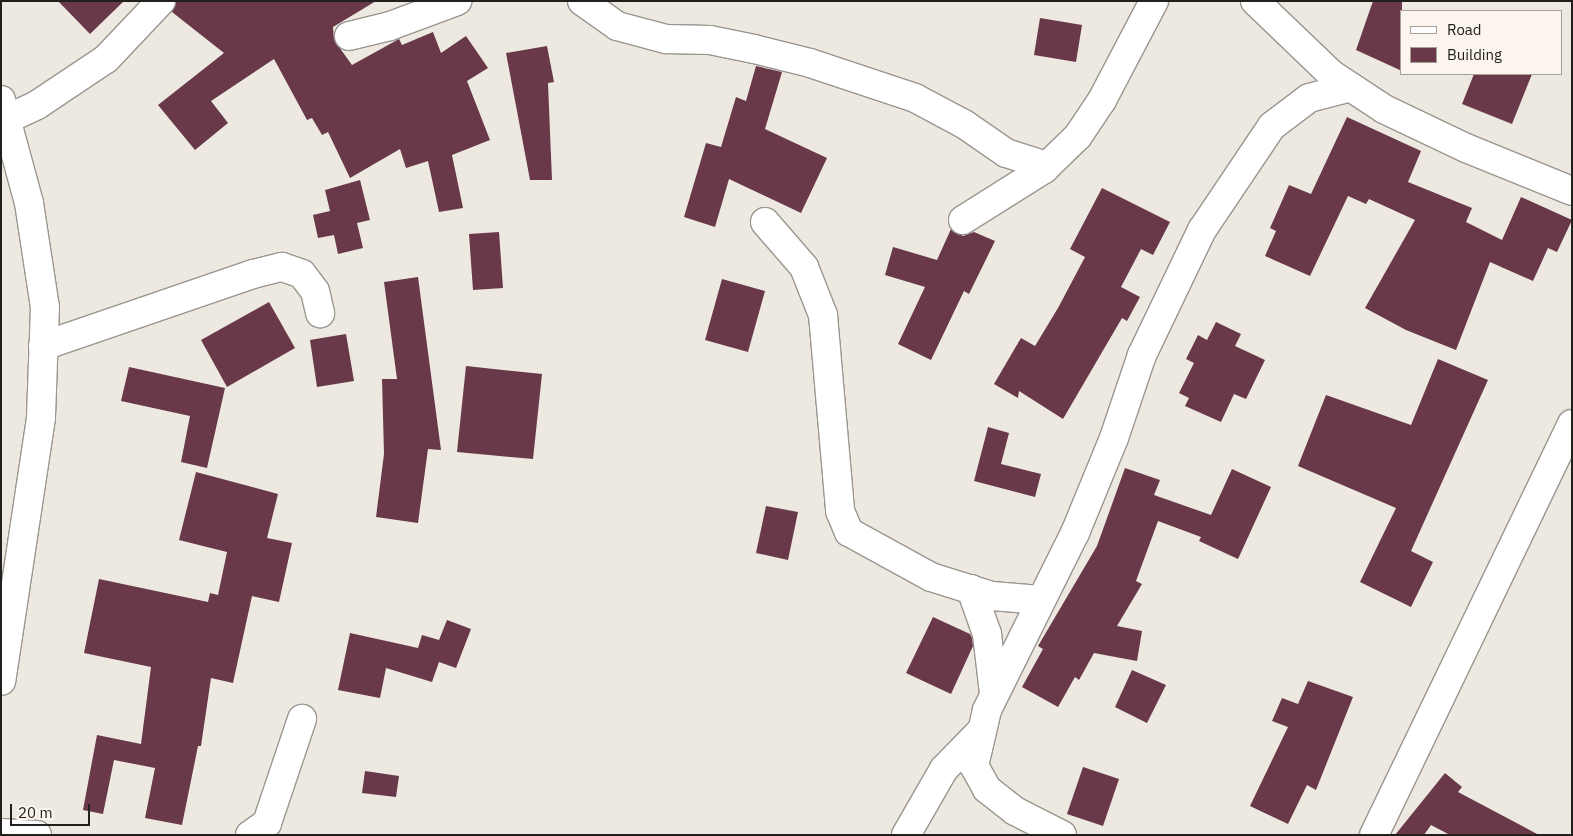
<!DOCTYPE html>
<style>
body{margin:0}
#map{position:relative;width:1573px;height:836px;overflow:hidden;background:#ede8e0;font-family:"IBM Plex Sans",sans-serif}
div>[style]{position:absolute}
.building>*{inset:0;background:#693949}
.roads{filter:drop-shadow(1px 0 #9a958e) drop-shadow(-1px 0 #9a958e) drop-shadow(0 1px #9a958e) drop-shadow(0 -1px #9a958e)}
.minor>*{height:28px;margin:-14px;padding:0 14px;transform-origin:14px;border-radius:14px;background:#fff}
.tertiary>*{height:28px;margin:-14px;padding:0 14px;transform-origin:14px;border-radius:14px;background:#fff}
span{translate:-50% -50%;white-space:nowrap;text-align:center;line-height:1.15;-webkit-text-stroke:5px #fbf5ee;paint-order:stroke}
.frame{position:absolute;inset:0;border:2px solid #22201d;pointer-events:none}
.legend{position:absolute;left:1400px;top:10px;width:162px;height:65px;box-sizing:border-box;background:#fbf5ee;border:1px solid #a4a09a;margin:0;padding:6px 9px;list-style:none;font-size:15px;color:#22201d}
.legend li{display:flex;align-items:center;gap:10px;height:25px}
.legend b{width:25px;border:1px solid #a4a09a}
.scale{position:absolute;left:10px;top:804px;width:80px;height:22px;box-sizing:border-box;border:2px solid #22201d;border-top:0;padding-left:6px;font-size:15px;line-height:18px;white-space:nowrap;color:#22201d;-webkit-text-stroke:4px #fbf5ee;paint-order:stroke}
</style>
<div id="map">
<div class="building">
<div style="clip-path:polygon(58px 1px,124px 1px,90px 34px)"></div>
<div style="clip-path:polygon(176px 1px,376px 1px,333px 27px,334px 40px,352px 65px,399px 39px,402px 45px,433px 32px,441px 53px,466px 36px,488px 68px,467px 81px,490px 140px,452px 155px,463px 208px,439px 212px,428px 161px,406px 168px,400px 149px,350px 178px,328px 132px,322px 135px,312px 118px,307px 120px,274px 59px,211px 101px,228px 123px,195px 150px,158px 105px,224px 53px,172px 12px)"></div>
<div style="clip-path:polygon(1373px 1px,1402px 1px,1402px 71px,1356px 50px)"></div>
<div style="clip-path:polygon(1040px 18px,1082px 25px,1076px 62px,1034px 55px)"></div>
<div style="clip-path:polygon(547px 46px,554px 82px,548px 83px,552px 180px,530px 180px,506px 53px)"></div>
<div style="clip-path:polygon(756px 66px,782px 72px,765px 129px,827px 158px,801px 213px,729px 179px,715px 227px,684px 217px,706px 143px,721px 147px,736px 97px,746px 101px)"></div>
<div style="clip-path:polygon(1474px 74px,1532px 74px,1512px 124px,1462px 104px)"></div>
<div style="clip-path:polygon(1347px 117px,1421px 151px,1408px 182px,1472px 208px,1466px 222px,1502px 240px,1521px 197px,1572px 220px,1557px 252px,1548px 248px,1533px 281px,1490px 262px,1456px 350px,1406px 330px,1365px 308px,1415px 220px,1369px 199px,1366px 204px,1348px 196px,1310px 276px,1265px 256px,1276px 231px,1270px 228px,1289px 185px,1311px 194px)"></div>
<div style="clip-path:polygon(360px 180px,370px 220px,357px 223px,363px 248px,338px 254px,334px 235px,318px 238px,313px 215px,330px 211px,325px 190px)"></div>
<div style="clip-path:polygon(1102px 188px,1170px 222px,1153px 255px,1141px 249px,1121px 287px,1140px 297px,1127px 321px,1122px 318px,1063px 419px,1019px 391px,1018px 398px,994px 384px,1021px 338px,1035px 346px,1058px 308px,1085px 257px,1070px 249px)"></div>
<div style="clip-path:polygon(951px 229px,963px 236px,974px 232px,995px 241px,969px 294px,964px 291px,931px 360px,898px 344px,925px 287px,885px 275px,893px 247px,937px 260px)"></div>
<div style="clip-path:polygon(499px 232px,503px 288px,473px 290px,469px 234px)"></div>
<div style="clip-path:polygon(418px 277px,441px 450px,428px 449px,418px 523px,376px 517px,384px 454px,382px 379px,397px 379px,384px 282px)"></div>
<div style="clip-path:polygon(722px 279px,765px 291px,748px 352px,705px 340px)"></div>
<div style="clip-path:polygon(269px 302px,295px 348px,227px 387px,201px 340px)"></div>
<div style="clip-path:polygon(1216px 322px,1241px 334px,1235px 346px,1265px 360px,1246px 399px,1234px 394px,1221px 422px,1185px 406px,1189px 398px,1179px 393px,1194px 363px,1186px 359px,1198px 335px,1207px 340px)"></div>
<div style="clip-path:polygon(346px 334px,354px 381px,317px 387px,310px 340px)"></div>
<div style="clip-path:polygon(1438px 359px,1488px 380px,1411px 551px,1433px 562px,1411px 607px,1360px 582px,1396px 508px,1298px 466px,1326px 395px,1411px 425px)"></div>
<div style="clip-path:polygon(466px 366px,542px 374px,533px 459px,457px 452px)"></div>
<div style="clip-path:polygon(129px 367px,225px 388px,207px 468px,181px 462px,190px 416px,121px 401px)"></div>
<div style="clip-path:polygon(988px 427px,1009px 433px,1001px 464px,1041px 474px,1035px 497px,974px 481px)"></div>
<div style="clip-path:polygon(1125px 468px,1160px 480px,1154px 495px,1211px 515px,1232px 469px,1271px 487px,1238px 559px,1199px 541px,1201px 537px,1158px 521px,1136px 581px,1142px 584px,1117px 626px,1142px 631px,1137px 661px,1094px 653px,1079px 680px,1075px 677px,1058px 707px,1022px 687px,1043px 649px,1038px 646px,1097px 546px)"></div>
<div style="clip-path:polygon(196px 472px,278px 494px,267px 538px,292px 543px,279px 602px,252px 596px,233px 683px,211px 678px,201px 746px,198px 746px,182px 825px,145px 818px,155px 768px,114px 760px,103px 814px,83px 810px,97px 735px,141px 744px,151px 667px,84px 653px,99px 579px,208px 602px,210px 593px,218px 595px,227px 552px,179px 540px)"></div>
<div style="clip-path:polygon(766px 506px,798px 512px,788px 560px,756px 553px)"></div>
<div style="clip-path:polygon(933px 617px,970px 634px,972px 638px,973px 646px,951px 694px,906px 673px)"></div>
<div style="clip-path:polygon(447px 620px,471px 629px,456px 668px,439px 662px,432px 682px,386px 668px,380px 698px,338px 690px,350px 633px,418px 648px,422px 635px,439px 640px)"></div>
<div style="clip-path:polygon(1132px 670px,1166px 685px,1147px 723px,1115px 707px)"></div>
<div style="clip-path:polygon(1308px 681px,1353px 697px,1316px 790px,1307px 785px,1288px 824px,1250px 806px,1288px 727px,1272px 721px,1282px 698px,1298px 704px)"></div>
<div style="clip-path:polygon(1083px 767px,1119px 779px,1103px 826px,1067px 814px)"></div>
<div style="clip-path:polygon(365px 771px,399px 776px,396px 797px,362px 793px)"></div>
<div style="clip-path:polygon(1445px 773px,1462px 787px,1458px 792px,1539px 835px,1450px 835px,1431px 825px,1424px 835px,1395px 835px)"></div>
</div>
<div class="roads">
<div class="minor">
<div style="left:582px;top:1px;width:43px;rotate:35.5deg"></div>
<div style="left:617px;top:26px;width:51px;rotate:14.9deg"></div>
<div style="left:666px;top:39px;width:44px;rotate:1.3deg"></div>
<div style="left:710px;top:40px;width:45px;rotate:11.6deg"></div>
<div style="left:754px;top:49px;width:58px;rotate:14deg"></div>
<div style="left:810px;top:63px;width:111px;rotate:18.4deg"></div>
<div style="left:915px;top:98px;width:55px;rotate:28deg"></div>
<div style="left:964px;top:124px;width:51px;rotate:34.6deg"></div>
<div style="left:1006px;top:153px;width:43px;rotate:17.6deg"></div>
<div style="left:1255px;top:1px;width:105px;rotate:43.8deg"></div>
<div style="left:1331px;top:74px;width:64px;rotate:33.4deg"></div>
<div style="left:1384px;top:109px;width:91px;rotate:25.4deg"></div>
<div style="left:1466px;top:148px;width:114px;rotate:22.1deg"></div>
<div style="left:349px;top:36px;width:42px;rotate:-13.7deg"></div>
<div style="left:390px;top:26px;width:72px;rotate:-20.5deg"></div>
<div style="left:1px;top:100px;width:107px;rotate:74.8deg"></div>
<div style="left:29px;top:203px;width:105px;rotate:81.3deg"></div>
<div style="left:45px;top:307px;width:111px;rotate:92.1deg"></div>
<div style="left:41px;top:418px;width:266px;rotate:98.6deg"></div>
<div style="left:5px;top:120px;width:35px;rotate:-25deg"></div>
<div style="left:37px;top:105px;width:83px;rotate:-33.7deg"></div>
<div style="left:106px;top:59px;width:80px;rotate:-46.5deg"></div>
<div style="left:963px;top:220px;width:96px;rotate:-32.2deg"></div>
<div style="left:1044px;top:169px;width:47px;rotate:-44.1deg"></div>
<div style="left:1078px;top:136px;width:43px;rotate:-56.3deg"></div>
<div style="left:1102px;top:100px;width:112px;rotate:-62.3deg"></div>
<div style="left:765px;top:222px;width:60px;rotate:49.1deg"></div>
<div style="left:804px;top:267px;width:52px;rotate:68.4deg"></div>
<div style="left:823px;top:315px;width:197px;rotate:85deg"></div>
<div style="left:840px;top:511px;width:23px;rotate:67deg"></div>
<div style="left:849px;top:532px;width:94px;rotate:28.8deg"></div>
<div style="left:931px;top:577px;width:64px;rotate:17.3deg"></div>
<div style="left:992px;top:596px;width:49px;rotate:4.7deg"></div>
<div style="left:43px;top:346px;width:222px;rotate:-18.9deg"></div>
<div style="left:253px;top:274px;width:30px;rotate:-14deg"></div>
<div style="left:282px;top:267px;width:21px;rotate:19deg"></div>
<div style="left:302px;top:274px;width:21px;rotate:53deg"></div>
<div style="left:315px;top:291px;width:23px;rotate:77deg"></div>
<div style="left:971px;top:589px;width:48px;rotate:70.4deg"></div>
<div style="left:987px;top:634px;width:60px;rotate:83.3deg"></div>
<div style="left:1px;top:833px;width:36px;rotate:3deg"></div>
<div style="left:250px;top:835px;width:21px;rotate:-35deg"></div>
<div style="left:267px;top:823px;width:110px;rotate:-71.4deg"></div>
<div style="left:906px;top:835px;width:76px;rotate:-60.1deg"></div>
<div style="left:944px;top:769px;width:54px;rotate:-45.7deg"></div>
<div style="left:1062px;top:835px;width:53px;rotate:-152.9deg"></div>
<div style="left:1015px;top:811px;width:36px;rotate:-142deg"></div>
<div style="left:987px;top:789px;width:26px;rotate:-119deg"></div>
<div style="left:974px;top:766px;width:57px;rotate:-76.9deg"></div>
<div style="left:987px;top:710px;width:198px;rotate:-63.6deg"></div>
<div style="left:1075px;top:533px;width:103px;rotate:-67.7deg"></div>
<div style="left:1114px;top:438px;width:88px;rotate:-71.4deg"></div>
<div style="left:1142px;top:355px;width:139px;rotate:-64.4deg"></div>
<div style="left:1202px;top:230px;width:125px;rotate:-56.1deg"></div>
<div style="left:1272px;top:126px;width:46px;rotate:-37.1deg"></div>
<div style="left:1309px;top:98px;width:43px;rotate:-14.7deg"></div>
</div>
<div class="tertiary">
<div style="left:1374px;top:835px;width:456px;rotate:-64.3deg"></div>
</div>
</div>
<div class="frame"></div>
<ul class="legend">
<li><b style="height:6px;background:#fff"></b>Road</li>
<li><b style="height:14px;background:#693949"></b>Building</li>
</ul>
<div class="scale">20 m</div>
</div>
